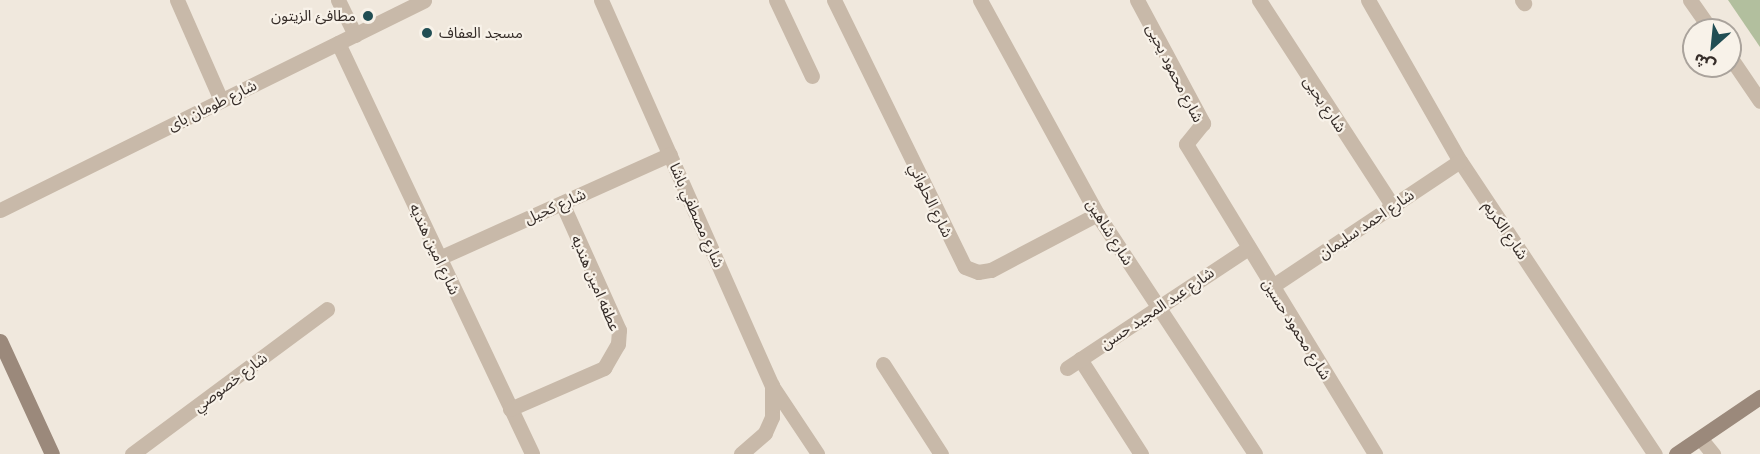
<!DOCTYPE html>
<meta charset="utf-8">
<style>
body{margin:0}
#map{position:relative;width:1760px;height:454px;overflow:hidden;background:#f0e8dd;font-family:Montserrat,"Noto Sans Arabic",sans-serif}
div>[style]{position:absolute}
.green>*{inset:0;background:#b2bf9e}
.service>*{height:14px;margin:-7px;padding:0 7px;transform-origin:7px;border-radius:7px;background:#c8b9a9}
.minor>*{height:15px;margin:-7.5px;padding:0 7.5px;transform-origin:7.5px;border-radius:7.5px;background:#c8b9a9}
.tertiary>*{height:15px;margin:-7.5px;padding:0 7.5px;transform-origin:7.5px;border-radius:7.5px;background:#c8b9a9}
.secondary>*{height:15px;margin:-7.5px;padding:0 7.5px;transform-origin:7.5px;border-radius:7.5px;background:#9b897b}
.dots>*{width:16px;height:16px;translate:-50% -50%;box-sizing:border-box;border:3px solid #f8f2e9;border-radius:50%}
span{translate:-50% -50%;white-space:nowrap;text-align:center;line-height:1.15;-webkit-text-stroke:4.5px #f8f2e9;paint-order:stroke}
.poi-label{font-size:15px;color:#362d29}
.right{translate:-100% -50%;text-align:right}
.left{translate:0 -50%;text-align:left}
.street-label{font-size:15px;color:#362d29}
.north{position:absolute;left:1682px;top:18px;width:60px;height:60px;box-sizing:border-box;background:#f8f2e9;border:2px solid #aaa39c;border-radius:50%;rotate:207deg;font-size:16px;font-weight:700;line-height:24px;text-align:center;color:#362d29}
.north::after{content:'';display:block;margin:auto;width:21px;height:27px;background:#214e54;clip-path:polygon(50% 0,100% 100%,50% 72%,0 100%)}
</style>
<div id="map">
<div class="green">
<div style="clip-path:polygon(1728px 0,1760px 0,1760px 47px)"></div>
</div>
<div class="service">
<div style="left:772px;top:385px;width:83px;rotate:56.3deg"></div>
</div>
<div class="minor">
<div style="left:177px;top:0;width:109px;rotate:66.3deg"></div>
<div style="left:338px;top:0;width:39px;rotate:64deg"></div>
<div style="left:601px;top:0;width:421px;rotate:66.1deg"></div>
<div style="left:772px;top:385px;width:32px;rotate:90deg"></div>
<div style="left:772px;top:417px;width:17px;rotate:114deg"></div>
<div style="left:765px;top:433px;width:32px;rotate:139deg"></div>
<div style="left:776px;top:0;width:84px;rotate:64.7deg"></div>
<div style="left:834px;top:0;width:297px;rotate:63.9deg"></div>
<div style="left:965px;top:267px;width:14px;rotate:21deg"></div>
<div style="left:978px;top:272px;width:13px;rotate:-9deg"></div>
<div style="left:991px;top:270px;width:120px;rotate:-27.8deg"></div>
<div style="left:980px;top:0;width:244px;rotate:61.3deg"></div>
<div style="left:1097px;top:214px;width:287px;rotate:56.6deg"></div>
<div style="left:1137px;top:0;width:140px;rotate:61.8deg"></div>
<div style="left:1203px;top:123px;width:27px;rotate:129deg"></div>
<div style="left:1186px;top:144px;width:363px;rotate:58.6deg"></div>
<div style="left:1259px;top:0;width:246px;rotate:57deg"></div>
<div style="left:1368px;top:0;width:185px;rotate:60.3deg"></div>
<div style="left:1460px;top:161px;width:352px;rotate:56.4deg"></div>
<div style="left:1522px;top:0;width:4px;rotate:56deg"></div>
<div style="left:1690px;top:0;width:37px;rotate:55deg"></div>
<div style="left:338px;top:43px;width:454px;rotate:64.7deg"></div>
<div style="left:1730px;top:57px;width:53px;rotate:55.7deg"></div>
<div style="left:439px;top:258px;width:253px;rotate:-24.2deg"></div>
<div style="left:1271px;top:287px;width:227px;rotate:-33.7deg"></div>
<div style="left:1080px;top:359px;width:113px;rotate:57.3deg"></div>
<div style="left:883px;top:364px;width:107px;rotate:57.2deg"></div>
<div style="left:1067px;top:368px;width:216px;rotate:-33.5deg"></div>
<div style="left:510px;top:409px;width:103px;rotate:-23.6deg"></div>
<div style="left:604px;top:368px;width:28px;rotate:-60deg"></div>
<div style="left:618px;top:344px;width:14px;rotate:-86deg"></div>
<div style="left:619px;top:330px;width:139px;rotate:-114.2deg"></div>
<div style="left:1700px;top:438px;width:21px;rotate:51deg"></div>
<div style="left:132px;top:454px;width:243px;rotate:-36.6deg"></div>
</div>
<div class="tertiary">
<div style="left:0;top:210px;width:473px;rotate:-26.3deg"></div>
</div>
<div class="secondary">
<div style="left:0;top:341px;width:124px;rotate:65.3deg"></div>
<div style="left:1676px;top:454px;width:102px;rotate:-34.2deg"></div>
</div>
<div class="dots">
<div style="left:368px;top:16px;background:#214e54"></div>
<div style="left:427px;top:33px;background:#214e54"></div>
</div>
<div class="poi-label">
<span class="right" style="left:356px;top:16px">مطافئ الزيتون</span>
<span class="left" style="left:439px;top:33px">مسجد العفاف</span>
</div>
<div class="street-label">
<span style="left:1175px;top:73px;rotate:63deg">شارع محمود يحيى</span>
<span style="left:1325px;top:104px;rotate:56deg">شارع يحيى</span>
<span style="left:212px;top:105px;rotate:-26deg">شارع طومان باى</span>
<span style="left:931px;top:200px;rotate:64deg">شارع الحلواني</span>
<span style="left:555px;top:206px;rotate:-24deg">شارع كحيل</span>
<span style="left:697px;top:215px;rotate:66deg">شارع مصطفي باشا</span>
<span style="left:1366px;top:224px;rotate:-34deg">شارع احمد سليمان</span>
<span style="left:1506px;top:230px;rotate:56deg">شارع الكريم</span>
<span style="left:1110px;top:232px;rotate:58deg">شارع شاهين</span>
<span style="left:435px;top:249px;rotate:65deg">شارع امين هنديه</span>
<span style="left:596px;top:283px;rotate:67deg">عطفه امين هنديه</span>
<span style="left:1157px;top:308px;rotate:-34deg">شارع عبد المجيد حسن</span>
<span style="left:1297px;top:329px;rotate:58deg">شارع محمود حسين</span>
<span style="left:230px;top:382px;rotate:-37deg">شارع خصوصي</span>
</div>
<div class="north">ش</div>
</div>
